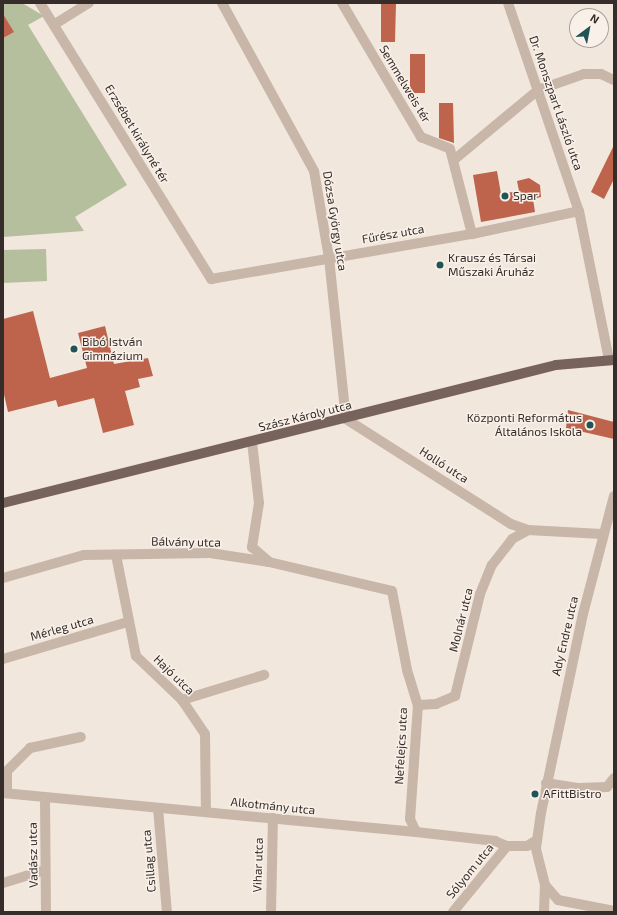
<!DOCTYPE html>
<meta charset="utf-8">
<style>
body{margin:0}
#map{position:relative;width:617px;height:915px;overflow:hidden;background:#f1e7dd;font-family:"Exo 2",sans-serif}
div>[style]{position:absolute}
.green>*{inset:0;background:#b5bf9d}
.building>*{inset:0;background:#bf644c}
.minor>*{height:10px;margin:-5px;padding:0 5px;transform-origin:5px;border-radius:5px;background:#c8b6a9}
.major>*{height:10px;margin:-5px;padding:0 5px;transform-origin:5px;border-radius:5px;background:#77635b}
.dots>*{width:11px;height:11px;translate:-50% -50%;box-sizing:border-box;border:2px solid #f9f1e9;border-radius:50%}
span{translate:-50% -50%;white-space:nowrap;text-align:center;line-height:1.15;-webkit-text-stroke:3px #f9f1e9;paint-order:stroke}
.street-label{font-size:12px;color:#362c29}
.poi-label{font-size:12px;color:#362c29}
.left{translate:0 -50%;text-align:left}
.right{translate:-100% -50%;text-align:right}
.frame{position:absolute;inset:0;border:4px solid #362c29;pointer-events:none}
.north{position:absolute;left:569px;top:8px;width:40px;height:40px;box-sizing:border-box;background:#f9f1e9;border:1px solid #aba29c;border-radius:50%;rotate:32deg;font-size:11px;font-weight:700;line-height:16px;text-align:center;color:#362c29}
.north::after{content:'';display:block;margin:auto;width:14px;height:18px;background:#205455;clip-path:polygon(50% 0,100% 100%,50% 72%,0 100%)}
</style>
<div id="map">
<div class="green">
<div style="clip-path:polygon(22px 3px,44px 16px,28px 25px,127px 185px,75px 217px,84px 231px,3px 237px,3px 4px)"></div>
<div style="clip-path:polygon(46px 249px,47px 281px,3px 283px,3px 250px)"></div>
</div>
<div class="building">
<div style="clip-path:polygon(381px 3px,396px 3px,395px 42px,381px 42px)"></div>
<div style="clip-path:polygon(3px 14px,14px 32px,3px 38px)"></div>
<div style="clip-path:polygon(410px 54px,425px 54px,425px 93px,410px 93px)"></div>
<div style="clip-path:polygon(439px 103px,453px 103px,454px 143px,439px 138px)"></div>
<div style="clip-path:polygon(614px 145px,614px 179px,604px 199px,591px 192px)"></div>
<div style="clip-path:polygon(497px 171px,501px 194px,519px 191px,517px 181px,529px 178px,540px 185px,541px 197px,533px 199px,535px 212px,481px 222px,473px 175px)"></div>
<div style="clip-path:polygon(33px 311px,50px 378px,87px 368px,78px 333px,105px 326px,114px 364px,148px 358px,153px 376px,138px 379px,140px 387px,125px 391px,134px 425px,103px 433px,94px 398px,58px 407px,56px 400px,8px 412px,3px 390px,3px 319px)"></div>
<div style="clip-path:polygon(568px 410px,614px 422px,614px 439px,566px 428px)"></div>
</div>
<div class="minor">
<div style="left:40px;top:3px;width:325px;rotate:58.2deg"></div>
<div style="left:211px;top:279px;width:265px;rotate:-9.8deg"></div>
<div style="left:472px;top:234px;width:109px;rotate:-12.1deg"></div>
<div style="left:222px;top:3px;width:192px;rotate:61.3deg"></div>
<div style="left:314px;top:171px;width:88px;rotate:80.2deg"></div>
<div style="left:329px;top:258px;width:162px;rotate:84deg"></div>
<div style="left:346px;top:419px;width:196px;rotate:32.5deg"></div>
<div style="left:511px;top:524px;width:18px;rotate:19deg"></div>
<div style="left:342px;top:3px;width:156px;rotate:59.5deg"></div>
<div style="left:421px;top:137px;width:31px;rotate:22deg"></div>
<div style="left:450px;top:149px;width:88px;rotate:75.5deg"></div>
<div style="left:508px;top:3px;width:220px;rotate:71.2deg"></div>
<div style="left:579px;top:211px;width:152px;rotate:78.6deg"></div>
<div style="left:55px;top:24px;width:40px;rotate:-32deg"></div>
<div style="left:455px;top:159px;width:108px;rotate:-39.7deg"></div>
<div style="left:538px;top:90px;width:49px;rotate:-19.2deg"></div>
<div style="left:584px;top:74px;width:17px"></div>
<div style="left:601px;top:74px;width:14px;rotate:25deg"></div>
<div style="left:252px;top:442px;width:61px;rotate:83.5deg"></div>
<div style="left:259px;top:503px;width:45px;rotate:99deg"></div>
<div style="left:252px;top:547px;width:23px;rotate:41deg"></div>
<div style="left:116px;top:555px;width:103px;rotate:78.8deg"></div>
<div style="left:136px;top:656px;width:64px;rotate:43.7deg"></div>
<div style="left:182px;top:700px;width:41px;rotate:55.9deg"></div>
<div style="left:205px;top:734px;width:78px;rotate:89.3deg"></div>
<div style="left:3px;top:578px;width:84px;rotate:-15.9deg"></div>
<div style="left:84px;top:555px;width:126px;rotate:-0.9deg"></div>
<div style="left:210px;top:553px;width:60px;rotate:8.7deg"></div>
<div style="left:269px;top:562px;width:126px;rotate:13.3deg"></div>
<div style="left:392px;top:591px;width:80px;rotate:79.2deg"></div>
<div style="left:407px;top:670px;width:37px;rotate:73deg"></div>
<div style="left:418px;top:705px;width:114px;rotate:94deg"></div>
<div style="left:410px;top:819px;width:14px;rotate:65deg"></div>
<div style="left:3px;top:659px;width:130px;rotate:-16.5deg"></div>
<div style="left:182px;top:700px;width:86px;rotate:-17deg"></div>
<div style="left:418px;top:705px;width:18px;rotate:-3deg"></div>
<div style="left:436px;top:704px;width:21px;rotate:-23deg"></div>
<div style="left:455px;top:696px;width:105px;rotate:-76.2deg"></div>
<div style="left:480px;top:594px;width:31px;rotate:-68deg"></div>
<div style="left:492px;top:565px;width:33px;rotate:-52deg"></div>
<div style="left:512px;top:539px;width:18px;rotate:-29deg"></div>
<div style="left:528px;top:530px;width:74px;rotate:3.1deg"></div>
<div style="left:546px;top:783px;width:33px;rotate:9deg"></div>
<div style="left:579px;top:788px;width:28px;rotate:-2deg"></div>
<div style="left:607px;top:787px;width:11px;rotate:-52deg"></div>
<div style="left:3px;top:793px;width:415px;rotate:5.4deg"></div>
<div style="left:416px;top:832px;width:80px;rotate:6.5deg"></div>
<div style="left:495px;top:841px;width:13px;rotate:23deg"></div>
<div style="left:507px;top:846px;width:20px"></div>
<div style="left:527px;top:846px;width:12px;rotate:-31deg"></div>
<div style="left:7px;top:793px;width:22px;rotate:-90deg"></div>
<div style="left:7px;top:771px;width:33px;rotate:-45deg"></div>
<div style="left:30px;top:748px;width:52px;rotate:-12.2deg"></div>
<div style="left:45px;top:798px;width:114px;rotate:89.5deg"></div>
<div style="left:158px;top:808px;width:104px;rotate:85.1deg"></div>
<div style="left:3px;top:883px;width:44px;rotate:-17.2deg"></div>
<div style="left:545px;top:885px;width:20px;rotate:49deg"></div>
<div style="left:558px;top:900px;width:57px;rotate:11.1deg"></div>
<div style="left:271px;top:912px;width:94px;rotate:-88.8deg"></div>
<div style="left:453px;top:912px;width:85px;rotate:-50.7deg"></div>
<div style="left:544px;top:912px;width:27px;rotate:-88deg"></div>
<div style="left:545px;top:885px;width:38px;rotate:-104deg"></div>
<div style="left:536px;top:848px;width:35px;rotate:-82deg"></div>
<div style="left:541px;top:813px;width:203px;rotate:-78.1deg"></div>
<div style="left:583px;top:614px;width:122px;rotate:-75.3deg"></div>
</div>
<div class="major">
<div style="left:3px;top:503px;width:570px;rotate:-14.01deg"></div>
<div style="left:556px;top:365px;width:58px;rotate:-4.9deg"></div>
</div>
<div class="dots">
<div style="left:505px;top:196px;background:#205455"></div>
<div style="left:440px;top:265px;background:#205455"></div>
<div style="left:74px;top:349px;background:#205455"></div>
<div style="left:590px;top:425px;background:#205455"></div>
<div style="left:535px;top:794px;background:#205455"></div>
</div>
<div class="street-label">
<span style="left:405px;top:84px;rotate:59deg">Semmelweis tér</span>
<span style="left:556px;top:103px;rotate:71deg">Dr. Monszpart László utca</span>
<span style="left:137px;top:134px;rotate:59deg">Erzsébet királyné tér</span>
<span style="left:335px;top:221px;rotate:81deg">Dózsa György utca</span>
<span style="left:393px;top:234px;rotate:-10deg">Fűrész utca</span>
<span style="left:305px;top:416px;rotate:-14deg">Szász Károly utca</span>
<span style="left:444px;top:465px;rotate:33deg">Holló utca</span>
<span style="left:186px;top:542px;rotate:1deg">Bálvány utca</span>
<span style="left:461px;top:620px;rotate:-76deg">Molnár utca</span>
<span style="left:62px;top:628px;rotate:-16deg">Mérleg utca</span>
<span style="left:565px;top:636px;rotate:-77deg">Ady Endre utca</span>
<span style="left:174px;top:675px;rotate:44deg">Hajó utca</span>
<span style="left:401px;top:746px;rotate:-87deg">Nefelejcs utca</span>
<span style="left:273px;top:806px;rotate:6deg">Alkotmány utca</span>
<span style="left:33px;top:855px;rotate:-91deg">Vadász utca</span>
<span style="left:149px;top:861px;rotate:-95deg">Csillag utca</span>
<span style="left:258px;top:865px;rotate:-88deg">Vihar utca</span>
<span style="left:470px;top:871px;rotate:-51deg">Sólyom utca</span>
</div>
<div class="poi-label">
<span class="left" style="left:513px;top:196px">Spar</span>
<span class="left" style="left:448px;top:265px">Krausz és Társai<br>Műszaki Áruház</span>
<span class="left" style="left:82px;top:349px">Bibó István<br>Gimnázium</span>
<span class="right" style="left:582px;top:425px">Központi Református<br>Általános Iskola</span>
<span class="left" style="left:543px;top:794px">AFittBistro</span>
</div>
<div class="frame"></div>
<div class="north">N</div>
</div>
